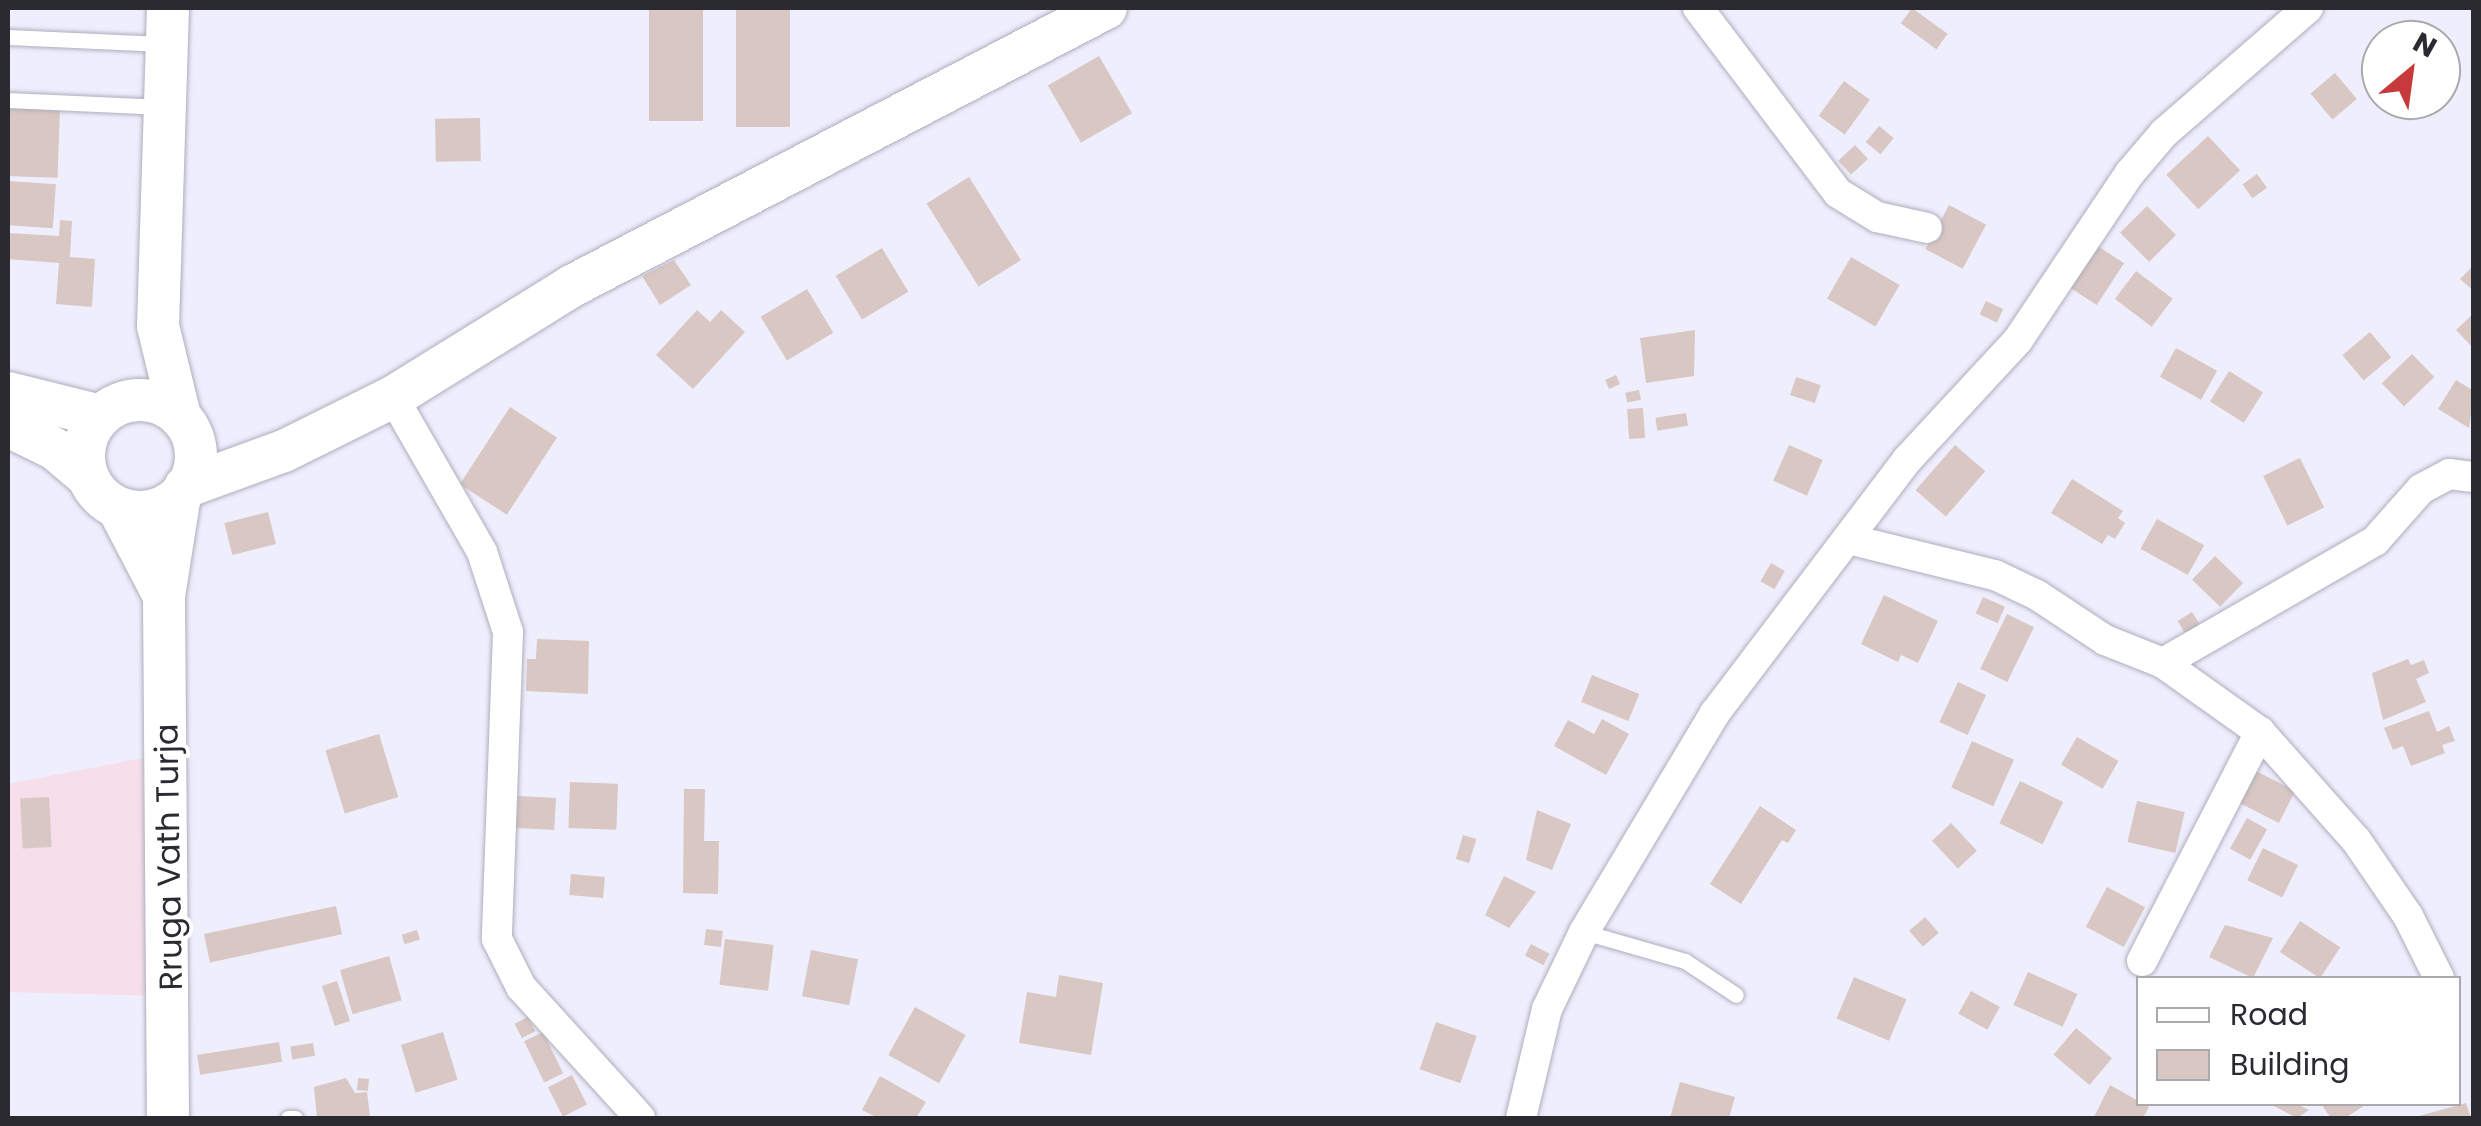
<!DOCTYPE html>
<style>
body{margin:0}
#map{position:relative;width:2481px;height:1126px;overflow:hidden;background:#efeefd;font-family:Poppins,sans-serif}
div>[style]{position:absolute}
.commercial>*{inset:0;background:#f6deea}
.building>*{inset:0;background:#d9c7c3;transform-origin:0 0}
.roads{filter:drop-shadow(0 0 2px #afadbc) drop-shadow(0 0 2px #afadbc)}
.lane>*{height:15px;margin:-7.5px;padding:0 7.5px;transform-origin:7.5px;border-radius:7.5px;background:#fff}
.street>*{height:30px;margin:-15px;padding:0 15px;transform-origin:15px;border-radius:15px;background:#fff}
.secondary>*{height:42px;margin:-21px;padding:0 21px;transform-origin:21px;border-radius:21px;background:#fff}
.secondary>.ring{margin:-21px;padding:0;box-sizing:content-box;background:none;border:42px solid #fff;border-radius:50%}
span{translate:-50% -50%;white-space:nowrap;text-align:center;line-height:1.15;-webkit-text-stroke:8px #fff;paint-order:stroke}
.street-label{font-size:32px;color:#2a2a30}
.frame{position:absolute;inset:0;border:10px solid #2a2a30;pointer-events:none}
.legend{position:absolute;left:2136px;top:976px;width:325px;height:130px;box-sizing:border-box;background:#fff;border:2px solid #aaaaac;margin:0;padding:12px 18px;list-style:none;font-size:30px;color:#2a2a30}
.legend li{display:flex;align-items:center;gap:20px;height:50px}
.legend b{width:50px;border:2px solid #aaaaac}
.north{position:absolute;left:2361px;top:20px;width:100px;height:100px;box-sizing:border-box;background:#fff;border:2px solid #aaaaac;border-radius:50%;rotate:29deg;font-size:28px;font-weight:700;line-height:40px;text-align:center;color:#2a2a30}
.north::after{content:'';display:block;margin:auto;width:35px;height:45px;background:#c8393b;clip-path:polygon(50% 0,100% 100%,50% 72%,0 100%)}
</style>
<div id="map">
<div class="commercial">
<i style="clip-path:polygon(154px 756px,164px 996px,8px 992px,8px 784px)"></i>
</div>
<div class="building">
<i style="left:649px;top:8px;width:54px;height:113px"></i>
<i style="left:736px;top:8px;width:54px;height:119px"></i>
<i style="left:1912px;top:8px;width:44px;height:19px;rotate:36deg"></i>
<i style="left:1099px;top:56px;width:66px;height:59px;rotate:60deg"></i>
<i style="left:2335px;top:73px;width:34px;height:32px;rotate:50deg"></i>
<i style="left:1844px;top:81px;width:32px;height:43px;rotate:36deg"></i>
<i style="left:8px;top:106px;width:52px;height:70px;rotate:2deg"></i>
<i style="left:480px;top:118px;width:43px;height:45px;rotate:89deg"></i>
<i style="left:1879px;top:126px;width:19px;height:21px;rotate:39deg"></i>
<i style="left:2208px;top:136px;width:47px;height:57px;rotate:47deg"></i>
<i style="left:1855px;top:145px;width:19px;height:23px;rotate:47deg"></i>
<i style="left:2257px;top:174px;width:17px;height:18px;rotate:54deg"></i>
<i style="left:969px;top:177px;width:98px;height:50px;rotate:58deg"></i>
<i style="left:8px;top:181px;width:48px;height:44px;rotate:4deg"></i>
<i style="left:1949px;top:205px;width:42px;height:50px;rotate:28deg"></i>
<i style="left:2147px;top:206px;width:41px;height:38px;rotate:45deg"></i>
<i style="clip-path:polygon(60px 220px,72px 221px,70px 257px,95px 259px,92px 307px,56px 304px,59px 263px,8px 259px,8px 233px,59px 236px)"></i>
<i style="left:2093px;top:243px;width:37px;height:50px;rotate:33deg"></i>
<i style="left:882px;top:248px;width:51px;height:54px;rotate:59deg"></i>
<i style="left:1851px;top:257px;width:56px;height:48px;rotate:30deg"></i>
<i style="clip-path:polygon(674px 260px,691px 285px,660px 305px,642px 276px)"></i>
<i style="clip-path:polygon(2474px 265px,2474px 291px,2460px 279px)"></i>
<i style="left:2136px;top:271px;width:46px;height:35px;rotate:37deg"></i>
<i style="left:807px;top:289px;width:51px;height:54px;rotate:59deg"></i>
<i style="left:1986px;top:301px;width:19px;height:15px;rotate:25deg"></i>
<i style="clip-path:polygon(697px 310px,710px 322px,721px 310px,745px 332px,693px 389px,656px 355px)"></i>
<i style="clip-path:polygon(2474px 313px,2474px 349px,2456px 330px)"></i>
<i style="clip-path:polygon(1695px 330px,1694px 376px,1646px 383px,1640px 338px)"></i>
<i style="left:2370px;top:332px;width:33px;height:36px;rotate:50deg"></i>
<i style="left:2176px;top:348px;width:47px;height:33px;rotate:29deg"></i>
<i style="left:2412px;top:354px;width:32px;height:42px;rotate:46deg"></i>
<i style="left:2229px;top:371px;width:40px;height:36px;rotate:32deg"></i>
<i style="left:1616px;top:375px;width:10px;height:12px;rotate:66deg"></i>
<i style="left:1796px;top:377px;width:26px;height:19px;rotate:18deg"></i>
<i style="clip-path:polygon(2456px 380px,2474px 391px,2469px 428px,2438px 409px)"></i>
<i style="left:1639px;top:390px;width:10px;height:14px;rotate:79deg"></i>
<i style="left:510px;top:407px;width:56px;height:92px;rotate:33deg"></i>
<i style="left:1643px;top:408px;width:30px;height:16px;rotate:86deg"></i>
<i style="left:1686px;top:413px;width:13px;height:31px;rotate:81deg"></i>
<i style="left:1789px;top:445px;width:37px;height:39px;rotate:24deg"></i>
<i style="left:1955px;top:445px;width:40px;height:60px;rotate:41deg"></i>
<i style="left:2300px;top:458px;width:55px;height:41px;rotate:64deg"></i>
<i style="clip-path:polygon(2072px 479px,2123px 511px,2118px 518px,2125px 523px,2115px 539px,2108px 535px,2102px 544px,2051px 513px)"></i>
<i style="left:268px;top:512px;width:33px;height:45px;rotate:76deg"></i>
<i style="left:2157px;top:519px;width:54px;height:34px;rotate:29deg"></i>
<i style="left:2215px;top:556px;width:39px;height:33px;rotate:44deg"></i>
<i style="left:1771px;top:563px;width:16px;height:21px;rotate:30deg"></i>
<i style="clip-path:polygon(1884px 595px,1938px 621px,1918px 663px,1901px 655px,1898px 662px,1861px 644px)"></i>
<i style="left:1983px;top:597px;width:24px;height:18px;rotate:24deg"></i>
<i style="left:2192px;top:612px;width:15px;height:17px;rotate:58deg"></i>
<i style="left:2007px;top:614px;width:30px;height:61px;rotate:26deg"></i>
<i style="clip-path:polygon(537px 639px,589px 641px,588px 694px,526px 691px,527px 659px,536px 659px)"></i>
<i style="clip-path:polygon(2408px 659px,2411px 665px,2424px 660px,2429px 673px,2416px 679px,2426px 702px,2383px 720px,2372px 673px)"></i>
<i style="left:1592px;top:675px;width:51px;height:29px;rotate:22deg"></i>
<i style="left:1958px;top:682px;width:31px;height:44px;rotate:25deg"></i>
<i style="clip-path:polygon(2429px 711px,2437px 732px,2449px 726px,2455px 741px,2442px 745px,2445px 753px,2411px 766px,2403px 746px,2393px 750px,2384px 728px)"></i>
<i style="clip-path:polygon(1602px 719px,1629px 734px,1606px 775px,1554px 746px,1568px 720px,1594px 734px)"></i>
<i style="left:379px;top:734px;width:66px;height:56px;rotate:73deg"></i>
<i style="left:2077px;top:737px;width:48px;height:32px;rotate:30deg"></i>
<i style="left:1972px;top:741px;width:46px;height:51px;rotate:24deg"></i>
<i style="left:2256px;top:771px;width:44px;height:36px;rotate:27deg"></i>
<i style="left:2020px;top:781px;width:48px;height:47px;rotate:26deg"></i>
<i style="left:570px;top:782px;width:48px;height:46px;rotate:2deg"></i>
<i style="clip-path:polygon(684px 789px,705px 789px,704px 841px,719px 841px,718px 894px,683px 893px)"></i>
<i style="left:518px;top:796px;width:38px;height:32px;rotate:3deg"></i>
<i style="left:49px;top:797px;width:50px;height:29px;rotate:87deg"></i>
<i style="left:2137px;top:801px;width:49px;height:42px;rotate:13deg"></i>
<i style="clip-path:polygon(1760px 806px,1796px 830px,1788px 843px,1782px 840px,1741px 904px,1710px 884px)"></i>
<i style="clip-path:polygon(1537px 810px,1571px 824px,1552px 870px,1526px 860px)"></i>
<i style="left:2247px;top:818px;width:23px;height:35px;rotate:29deg"></i>
<i style="left:1951px;top:823px;width:38px;height:26px;rotate:47deg"></i>
<i style="left:1463px;top:835px;width:14px;height:25px;rotate:17deg"></i>
<i style="left:2263px;top:848px;width:39px;height:36px;rotate:26deg"></i>
<i style="left:571px;top:874px;width:34px;height:21px;rotate:5deg"></i>
<i style="clip-path:polygon(1504px 876px,1536px 892px,1509px 928px,1485px 915px)"></i>
<i style="left:2107px;top:887px;width:43px;height:45px;rotate:28deg"></i>
<i style="left:336px;top:906px;width:29px;height:135px;rotate:78deg"></i>
<i style="left:1925px;top:917px;width:21px;height:21px;rotate:49deg"></i>
<i style="left:2300px;top:921px;width:48px;height:37px;rotate:33deg"></i>
<i style="clip-path:polygon(2225px 925px,2273px 938px,2253px 978px,2209px 957px)"></i>
<i style="left:706px;top:929px;width:17px;height:16px;rotate:7deg"></i>
<i style="left:417px;top:930px;width:10px;height:16px;rotate:73deg"></i>
<i style="left:725px;top:939px;width:49px;height:46px;rotate:7deg"></i>
<i style="left:1531px;top:944px;width:21px;height:13px;rotate:28deg"></i>
<i style="left:811px;top:950px;width:48px;height:47px;rotate:11deg"></i>
<i style="left:389px;top:956px;width:46px;height:51px;rotate:74deg"></i>
<i style="left:2028px;top:972px;width:54px;height:36px;rotate:24deg"></i>
<i style="clip-path:polygon(1059px 975px,1103px 983px,1091px 1055px,1019px 1043px,1027px 992px,1056px 997px)"></i>
<i style="left:1854px;top:977px;width:57px;height:45px;rotate:23deg"></i>
<i style="left:337px;top:981px;width:42px;height:16px;rotate:72deg"></i>
<i style="left:1971px;top:991px;width:33px;height:26px;rotate:29deg"></i>
<i style="left:915px;top:1007px;width:58px;height:55px;rotate:29deg"></i>
<i style="left:528px;top:1017px;width:16px;height:15px;rotate:63deg"></i>
<i style="left:1436px;top:1022px;width:43px;height:50px;rotate:19deg"></i>
<i style="left:2076px;top:1028px;width:47px;height:35px;rotate:40deg"></i>
<i style="left:443px;top:1032px;width:50px;height:44px;rotate:73deg"></i>
<i style="left:543px;top:1032px;width:46px;height:21px;rotate:64deg"></i>
<i style="left:279px;top:1042px;width:20px;height:83px;rotate:81deg"></i>
<i style="left:313px;top:1043px;width:13px;height:23px;rotate:81deg"></i>
<i style="left:572px;top:1075px;width:33px;height:27px;rotate:63deg"></i>
<i style="clip-path:polygon(880px 1076px,926px 1102px,916px 1118px,878px 1118px,862px 1110px)"></i>
<i style="clip-path:polygon(346px 1078px,355px 1093px,367px 1092px,370px 1116px,317px 1118px,314px 1087px)"></i>
<i style="left:358px;top:1078px;width:11px;height:12px;rotate:5deg"></i>
<i style="clip-path:polygon(1680px 1082px,1735px 1097px,1729px 1118px,1670px 1118px)"></i>
<i style="clip-path:polygon(2110px 1085px,2149px 1107px,2143px 1118px,2094px 1117px)"></i>
<i style="clip-path:polygon(2466px 1103px,2471px 1118px,2415px 1118px,2415px 1117px)"></i>
<i style="clip-path:polygon(2270px 1104px,2297px 1104px,2309px 1110px,2297px 1118px)"></i>
<i style="clip-path:polygon(2321px 1104px,2367px 1104px,2345px 1118px,2331px 1118px)"></i>
</div>
<div class="roads">
<div class="lane">
<i style="left:8px;top:37px;width:155px;rotate:2.6deg"></i>
<i style="left:8px;top:100px;width:156px;rotate:2.6deg"></i>
<i style="left:1584px;top:932px;width:105px;rotate:16deg"></i>
<i style="left:1685px;top:961px;width:61px;rotate:33.7deg"></i>
<i style="left:288px;top:1118px;width:7px"></i>
</div>
<div class="street">
<i style="left:1698px;top:8px;width:232px;rotate:52.9deg"></i>
<i style="left:1838px;top:193px;width:46px;rotate:31.6deg"></i>
<i style="left:1877px;top:217px;width:51px;rotate:12.4deg"></i>
<i style="left:393px;top:397px;width:179px;rotate:60.1deg"></i>
<i style="left:482px;top:552px;width:84px;rotate:72deg"></i>
<i style="left:508px;top:632px;width:307px;rotate:92.1deg"></i>
<i style="left:497px;top:939px;width:54px;rotate:63.4deg"></i>
<i style="left:521px;top:987px;width:177px;rotate:47.7deg"></i>
<i style="left:1852px;top:540px;width:147px;rotate:13.8deg"></i>
<i style="left:1995px;top:575px;width:47px;rotate:25.5deg"></i>
<i style="left:2037px;top:595px;width:82px;rotate:33.5deg"></i>
<i style="left:2105px;top:640px;width:62px;rotate:21.6deg"></i>
<i style="left:2163px;top:663px;width:119px;rotate:35.4deg"></i>
<i style="left:2260px;top:732px;width:144px;rotate:48.4deg"></i>
<i style="left:2356px;top:840px;width:92px;rotate:55.6deg"></i>
<i style="left:2408px;top:916px;width:69px;rotate:63.4deg"></i>
<i style="left:2163px;top:663px;width:245px;rotate:-29.9deg"></i>
<i style="left:2375px;top:541px;width:69px;rotate:-48.5deg"></i>
<i style="left:2421px;top:489px;width:32px;rotate:-28deg"></i>
<i style="left:2449px;top:474px;width:25px;rotate:7deg"></i>
<i style="left:2142px;top:961px;width:258px;rotate:-62.7deg"></i>
<i style="left:1521px;top:1118px;width:112px;rotate:-76.6deg"></i>
<i style="left:1547px;top:1009px;width:85px;rotate:-64.3deg"></i>
<i style="left:1584px;top:932px;width:255px;rotate:-59.1deg"></i>
<i style="left:1715px;top:713px;width:318px;rotate:-52.8deg"></i>
<i style="left:1907px;top:460px;width:163px;rotate:-47.2deg"></i>
<i style="left:2018px;top:340px;width:201px;rotate:-56.2deg"></i>
<i style="left:2130px;top:173px;width:52px;rotate:-49.6deg"></i>
<i style="left:2164px;top:133px;width:191px;rotate:-41deg"></i>
</div>
<div class="secondary">
<i style="left:168px;top:8px;width:318px;rotate:91.8deg"></i>
<i style="left:158px;top:326px;width:93px;rotate:76.3deg"></i>
<i style="left:8px;top:393px;width:95px;rotate:14deg"></i>
<i class="ring" style="left:84px;top:400px;width:70px;height:70px"></i>
<i style="left:8px;top:426px;width:52px;rotate:26.1deg"></i>
<i style="left:55px;top:449px;width:43px;rotate:40.3deg"></i>
<i style="left:185px;top:487px;width:105px;rotate:-20deg"></i>
<i style="left:284px;top:451px;width:122px;rotate:-26.4deg"></i>
<i style="left:393px;top:397px;width:211px;rotate:-31.8deg"></i>
<i style="left:572px;top:286px;width:602px;rotate:-27.5deg"></i>
<i style="left:118px;top:508px;width:99px;rotate:62.4deg"></i>
<i style="left:168px;top:1118px;width:522px;rotate:-90.44deg"></i>
<i style="left:164px;top:596px;width:102px;rotate:-81deg"></i>
</div>
</div>
<div class="street-label">
<span style="left:169px;top:857px;rotate:-91deg">Rruga Vath Turja</span>
</div>
<div class="frame"></div>
<ul class="legend">
<li><b style="height:12px;background:#fff"></b>Road</li>
<li><b style="height:28px;background:#d9c7c3"></b>Building</li>
</ul>
<div class="north">N</div>
</div>
